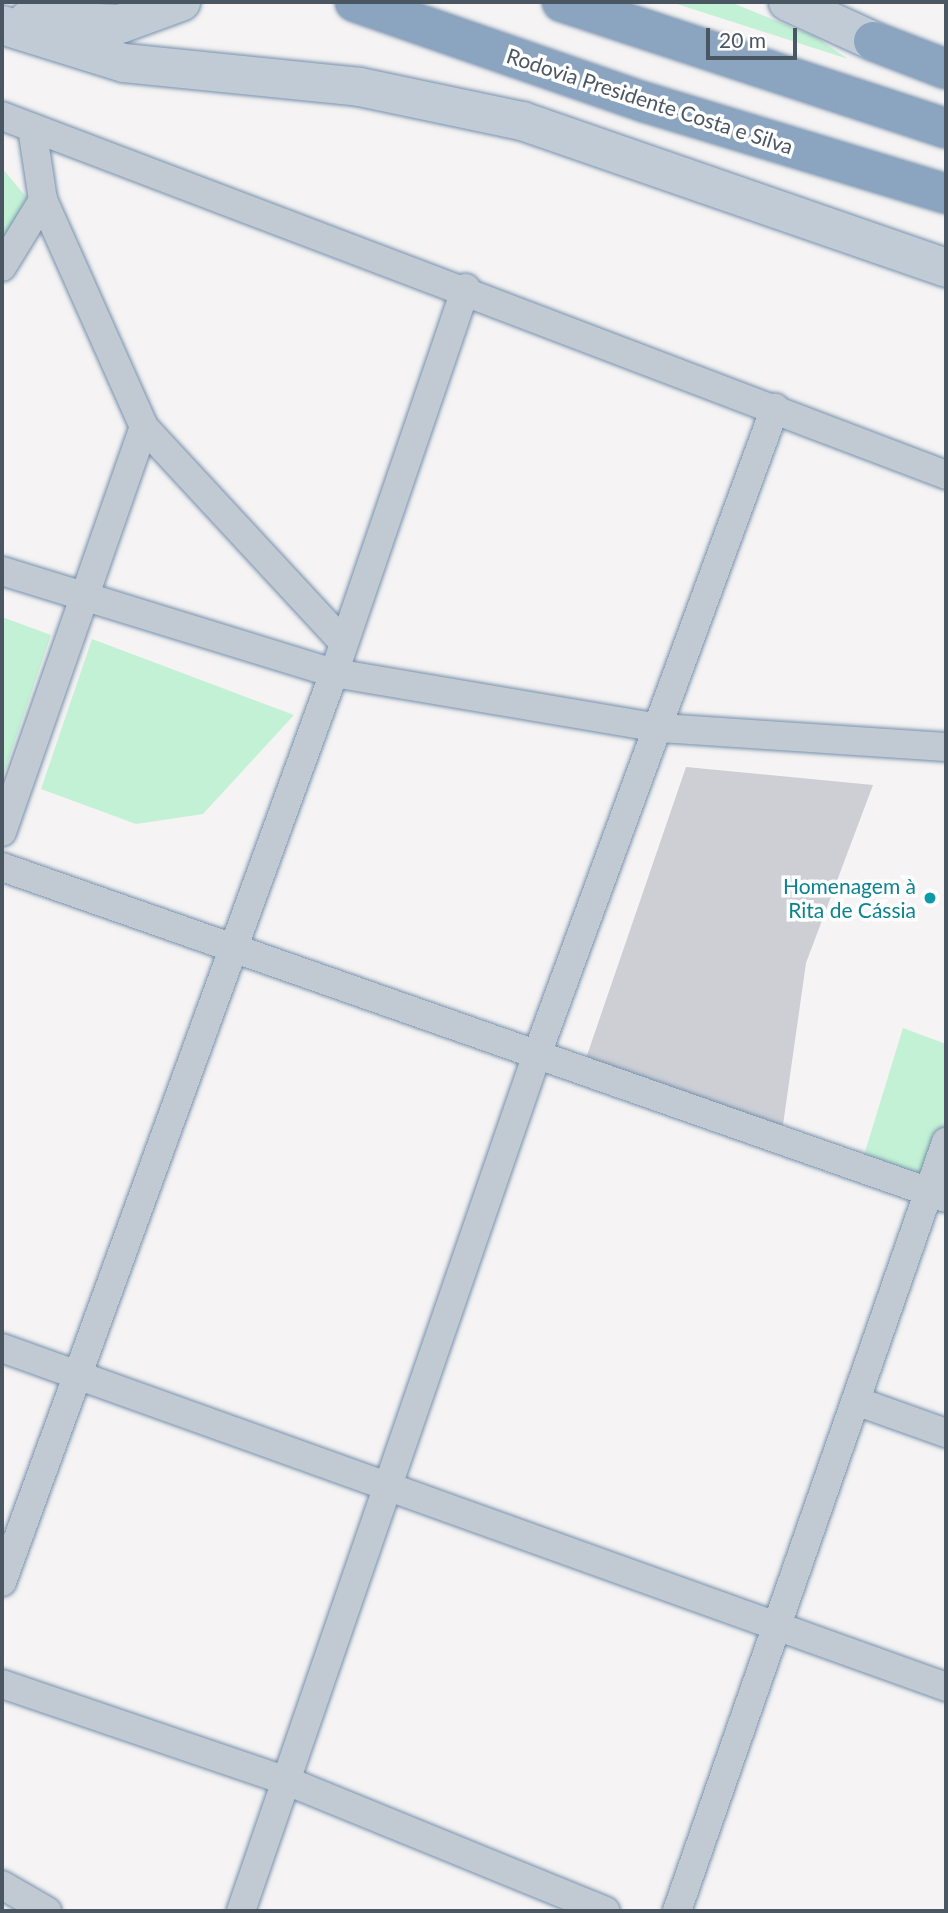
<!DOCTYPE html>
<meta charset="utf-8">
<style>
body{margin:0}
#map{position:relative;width:948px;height:1913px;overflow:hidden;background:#f5f3f3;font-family:Lato,sans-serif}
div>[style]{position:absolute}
.green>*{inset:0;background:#c3f1d5}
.building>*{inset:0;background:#cdcfd5}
.roads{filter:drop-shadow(0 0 2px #7690ad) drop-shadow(0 0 2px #7690ad)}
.minor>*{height:28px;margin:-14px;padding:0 14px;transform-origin:14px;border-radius:14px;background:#c1cad2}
.secondary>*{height:38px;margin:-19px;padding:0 19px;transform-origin:19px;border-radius:19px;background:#c1cbd6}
.motorway>*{height:38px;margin:-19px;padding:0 19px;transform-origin:19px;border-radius:19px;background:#8ba5c1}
.dots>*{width:19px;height:19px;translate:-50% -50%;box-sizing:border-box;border:4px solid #fff;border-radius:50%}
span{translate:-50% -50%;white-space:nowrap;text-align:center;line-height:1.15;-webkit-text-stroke:7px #fff;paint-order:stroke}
.street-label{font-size:21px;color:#4a5661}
.culture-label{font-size:21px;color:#0d838f}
.right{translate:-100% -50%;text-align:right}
.frame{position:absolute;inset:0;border:4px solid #4a5661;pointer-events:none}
.scale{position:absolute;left:706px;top:28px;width:91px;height:32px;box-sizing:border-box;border:4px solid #4a5661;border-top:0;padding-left:9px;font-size:21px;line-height:24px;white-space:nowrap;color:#4a5661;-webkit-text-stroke:5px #fff;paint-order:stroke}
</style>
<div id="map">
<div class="green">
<i style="clip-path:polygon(671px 2px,730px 2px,816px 37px,848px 59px)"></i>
<i style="clip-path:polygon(2px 168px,28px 199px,2px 241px)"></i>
<i style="clip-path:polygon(2px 617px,51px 635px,2px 779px)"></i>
<i style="clip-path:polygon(92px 639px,294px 715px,203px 814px,136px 824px,41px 789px)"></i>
<i style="clip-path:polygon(903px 1028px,946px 1044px,946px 1123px,922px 1192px,861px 1165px)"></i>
</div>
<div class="building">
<i style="clip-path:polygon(686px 767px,873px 785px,806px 963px,781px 1139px,583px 1067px)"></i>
</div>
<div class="roads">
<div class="minor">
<i style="left:2px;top:116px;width:1010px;rotate:20.82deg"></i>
<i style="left:32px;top:128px;width:73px;rotate:81.3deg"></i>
<i style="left:43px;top:200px;width:248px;rotate:66deg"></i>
<i style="left:144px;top:427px;width:294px;rotate:47.2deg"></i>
<i style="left:2px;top:267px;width:79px;rotate:-58.5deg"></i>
<i style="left:2px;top:571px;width:347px;rotate:17.1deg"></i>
<i style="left:334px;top:673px;width:331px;rotate:9.6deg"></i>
<i style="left:660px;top:728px;width:287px;rotate:3.8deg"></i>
<i style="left:2px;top:832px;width:429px;rotate:-70.7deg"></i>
<i style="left:2px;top:867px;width:1000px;rotate:19.32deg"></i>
<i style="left:2px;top:1348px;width:1003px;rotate:19.75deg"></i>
<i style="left:856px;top:1401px;width:96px;rotate:19.6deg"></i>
<i style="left:2px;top:1582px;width:968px;rotate:-69.94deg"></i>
<i style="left:334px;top:673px;width:407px;rotate:-71.1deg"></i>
<i style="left:2px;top:1684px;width:301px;rotate:18.8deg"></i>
<i style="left:287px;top:1781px;width:344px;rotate:22.2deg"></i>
<i style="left:2px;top:1885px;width:52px;rotate:30deg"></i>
<i style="left:241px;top:1911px;width:904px;rotate:-70.94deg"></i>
<i style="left:536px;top:1057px;width:692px;rotate:-69.78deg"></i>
<i style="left:677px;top:1911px;width:815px;rotate:-70.72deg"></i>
</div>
<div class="secondary">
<i style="left:788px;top:2px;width:94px;rotate:24.6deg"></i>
<i style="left:28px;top:20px;width:92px;rotate:2.5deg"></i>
<i style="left:120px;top:24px;width:65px;rotate:-19.8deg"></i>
<i style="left:2px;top:25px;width:128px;rotate:17.3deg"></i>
<i style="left:124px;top:63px;width:237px;rotate:5.8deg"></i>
<i style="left:360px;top:87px;width:166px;rotate:11.9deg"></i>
<i style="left:522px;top:121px;width:449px;rotate:19.1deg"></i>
</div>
<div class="motorway">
<i style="left:355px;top:2px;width:306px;rotate:19.1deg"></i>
<i style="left:644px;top:102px;width:316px;rotate:16.9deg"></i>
<i style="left:562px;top:2px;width:404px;rotate:18.2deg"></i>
<i style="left:873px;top:41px;width:78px;rotate:21deg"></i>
</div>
</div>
<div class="dots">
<i style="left:930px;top:898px;background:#0f9aa8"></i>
</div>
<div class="street-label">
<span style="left:650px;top:101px;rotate:18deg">Rodovia Presidente Costa e Silva</span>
</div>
<div class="culture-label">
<span class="right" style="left:916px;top:898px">Homenagem à<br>Rita de Cássia</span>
</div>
<div class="frame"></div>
<div class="scale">20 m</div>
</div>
